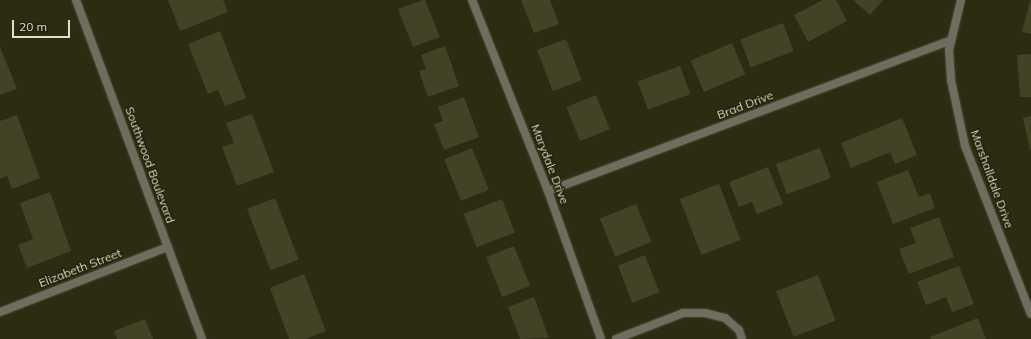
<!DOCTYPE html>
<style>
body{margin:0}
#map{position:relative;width:1031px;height:339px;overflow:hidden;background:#2d2c12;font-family:Mulish,sans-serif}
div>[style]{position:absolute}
.building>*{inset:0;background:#434227;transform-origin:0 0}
.roads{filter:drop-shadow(0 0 1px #494830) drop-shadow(0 0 1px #494830)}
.minor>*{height:8px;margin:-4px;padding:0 4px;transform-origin:4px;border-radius:4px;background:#6d6d60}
span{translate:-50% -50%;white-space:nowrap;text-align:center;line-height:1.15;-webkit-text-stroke:3px #232208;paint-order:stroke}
.street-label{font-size:12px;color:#dfdecf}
.scale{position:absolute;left:12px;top:20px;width:58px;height:18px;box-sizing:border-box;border:2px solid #dfdecf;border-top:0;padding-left:5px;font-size:12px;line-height:14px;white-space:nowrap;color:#dfdecf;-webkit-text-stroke:3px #232208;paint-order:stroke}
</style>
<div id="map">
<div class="building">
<i style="clip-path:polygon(168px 0,223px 0,228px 12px,180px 31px)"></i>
<i style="clip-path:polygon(423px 0,425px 0,440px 37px,413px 47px,398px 9px)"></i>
<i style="clip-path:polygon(521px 0,550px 0,559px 24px,534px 33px)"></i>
<i style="clip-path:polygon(823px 0,836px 0,847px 21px,808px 42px,794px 15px)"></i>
<i style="clip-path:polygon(853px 0,883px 0,870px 15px)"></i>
<i style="clip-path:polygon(1030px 0,1031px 0,1031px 34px,1022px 32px)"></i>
<i style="left:783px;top:23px;width:30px;height:46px;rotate:69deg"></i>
<i style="clip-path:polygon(220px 31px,246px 98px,225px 106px,218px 90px,208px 94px,188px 44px)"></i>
<i style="left:566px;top:39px;width:44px;height:31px;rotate:69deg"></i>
<i style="left:732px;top:43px;width:34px;height:45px;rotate:67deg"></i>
<i style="clip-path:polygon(445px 46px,459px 86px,428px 97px,419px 71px,426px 69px,421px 55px)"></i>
<i style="clip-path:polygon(0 47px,17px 89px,0 95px)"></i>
<i style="clip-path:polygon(1031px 54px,1031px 97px,1020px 97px,1017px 55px)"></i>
<i style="left:680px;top:66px;width:30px;height:45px;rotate:70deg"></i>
<i style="left:596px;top:95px;width:37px;height:32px;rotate:68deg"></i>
<i style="clip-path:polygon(464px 97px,479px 137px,444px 150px,434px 124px,443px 121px,438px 107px)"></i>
<i style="clip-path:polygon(252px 114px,274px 172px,237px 186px,222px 147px,234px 143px,226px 123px)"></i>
<i style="clip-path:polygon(17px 115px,40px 178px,12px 189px,7px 176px,0 179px,0 121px)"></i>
<i style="clip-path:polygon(1031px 116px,1031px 149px,1030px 149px,1023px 118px)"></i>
<i style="clip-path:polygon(902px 118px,917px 155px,895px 164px,890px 152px,851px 168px,841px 143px)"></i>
<i style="left:472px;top:148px;width:45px;height:30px;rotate:68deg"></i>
<i style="left:820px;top:148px;width:32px;height:47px;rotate:70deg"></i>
<i style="clip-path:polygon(768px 167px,783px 204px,757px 214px,752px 202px,739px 207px,729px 182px)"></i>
<i style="clip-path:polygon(908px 170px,919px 197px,930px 193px,935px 208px,893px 224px,877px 182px)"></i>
<i style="left:719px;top:184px;width:60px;height:42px;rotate:69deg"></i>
<i style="clip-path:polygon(50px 192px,71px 251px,27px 268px,18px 245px,33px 239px,20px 203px)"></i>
<i style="left:275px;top:198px;width:66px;height:30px;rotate:69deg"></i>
<i style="left:502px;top:199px;width:36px;height:41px;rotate:69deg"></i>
<i style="left:636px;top:204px;width:41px;height:39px;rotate:68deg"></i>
<i style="clip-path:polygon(939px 217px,954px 257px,909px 274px,899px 249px,916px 243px,910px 228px)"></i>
<i style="left:514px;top:246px;width:43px;height:30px;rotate:68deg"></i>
<i style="left:645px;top:255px;width:40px;height:29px;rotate:69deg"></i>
<i style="clip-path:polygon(959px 266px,974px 304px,952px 312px,946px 297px,926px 305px,917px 282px)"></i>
<i style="clip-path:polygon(304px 274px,326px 331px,306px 339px,289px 339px,270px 288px)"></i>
<i style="left:818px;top:275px;width:49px;height:45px;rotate:69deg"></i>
<i style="clip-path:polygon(534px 297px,549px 338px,520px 339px,508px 307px)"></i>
<i style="clip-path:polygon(978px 318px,986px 339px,931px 339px,930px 337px)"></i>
<i style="clip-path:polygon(145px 319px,153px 339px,117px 339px,114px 331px)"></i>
</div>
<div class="roads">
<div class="minor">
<i style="left:76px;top:0;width:362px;rotate:69.6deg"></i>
<i style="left:472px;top:0;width:206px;rotate:68.3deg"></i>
<i style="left:548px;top:191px;width:157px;rotate:70.3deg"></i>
<i style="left:961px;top:0;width:51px;rotate:103.5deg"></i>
<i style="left:949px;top:50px;width:30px;rotate:86deg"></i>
<i style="left:951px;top:80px;width:67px;rotate:78deg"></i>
<i style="left:965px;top:146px;width:180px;rotate:68.6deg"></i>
<i style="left:548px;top:191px;width:429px;rotate:-20.5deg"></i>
<i style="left:0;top:312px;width:180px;rotate:-21.2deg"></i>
<i style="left:616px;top:339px;width:72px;rotate:-21.2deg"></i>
<i style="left:683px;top:313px;width:22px"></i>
<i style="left:705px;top:313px;width:21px;rotate:14deg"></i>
<i style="left:725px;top:318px;width:18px;rotate:41deg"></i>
<i style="left:739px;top:330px;width:9px;rotate:72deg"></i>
</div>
</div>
<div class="street-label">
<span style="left:745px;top:105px;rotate:-21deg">Brad Drive</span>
<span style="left:550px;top:164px;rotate:69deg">Marydale Drive</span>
<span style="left:150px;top:165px;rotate:70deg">Southwood Boulevard</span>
<span style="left:992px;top:179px;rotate:70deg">Marshalldale Drive</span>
<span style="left:80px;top:268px;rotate:-21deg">Elizabeth Street</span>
</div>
<div class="scale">20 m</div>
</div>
